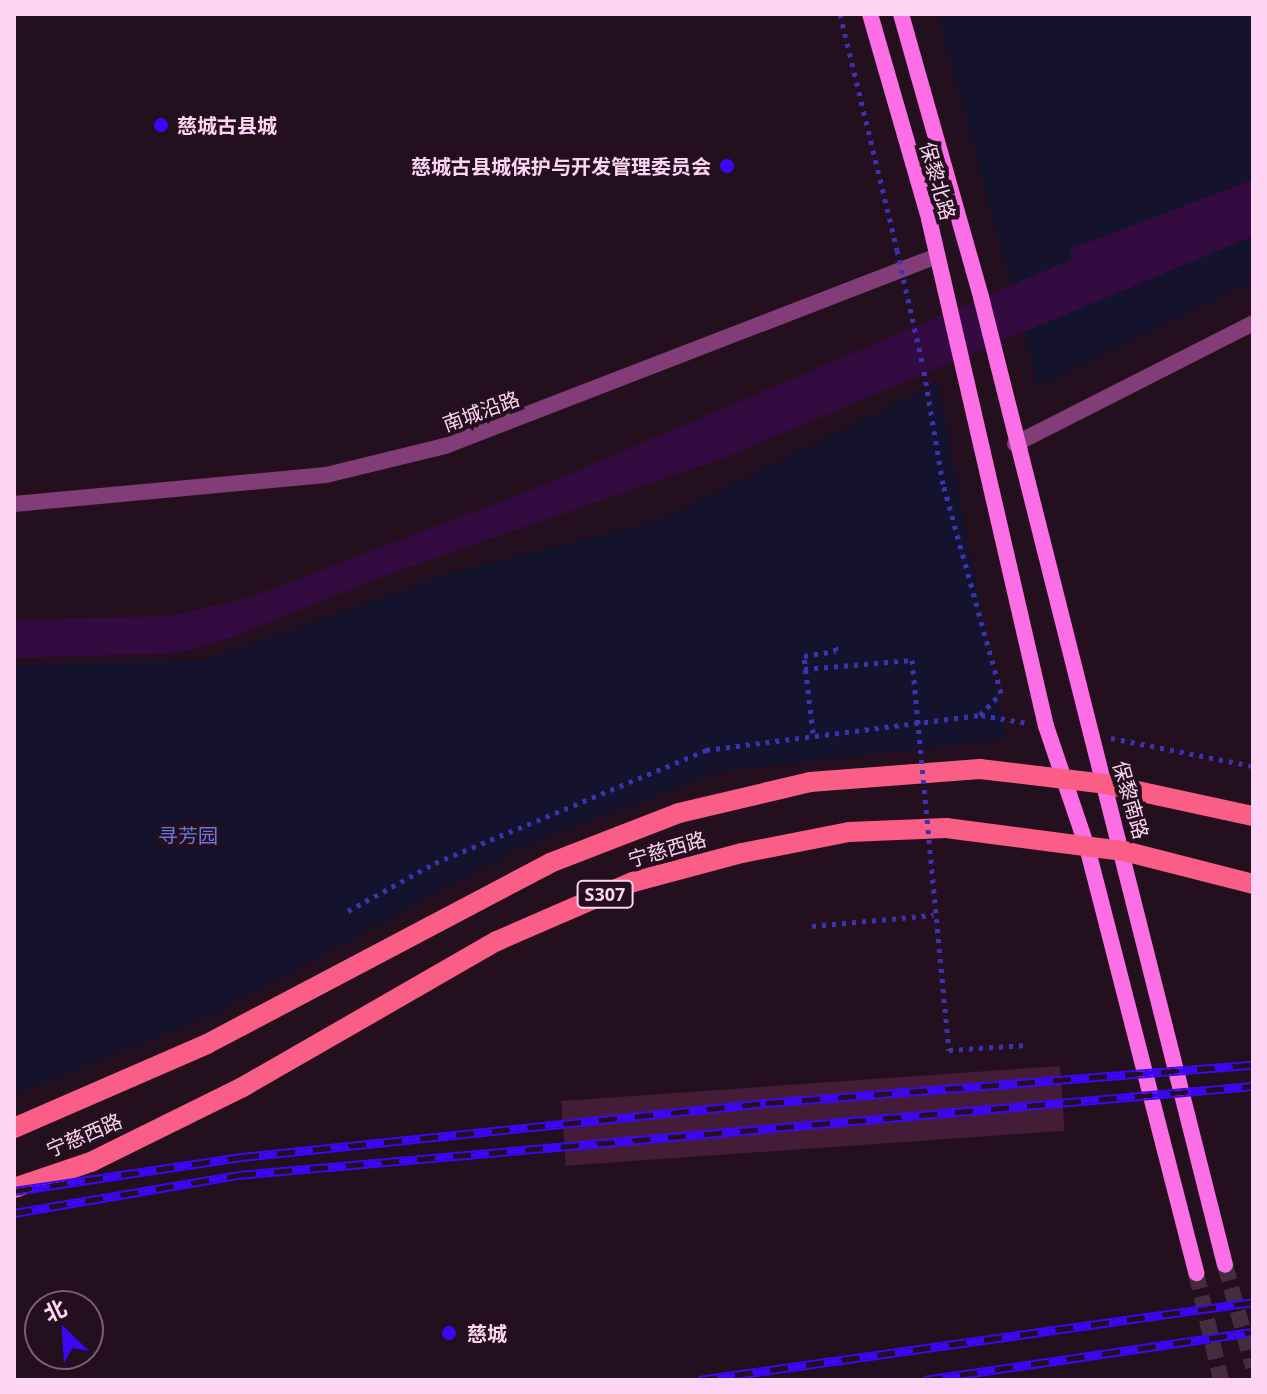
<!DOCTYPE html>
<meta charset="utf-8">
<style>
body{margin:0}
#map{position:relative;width:1267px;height:1394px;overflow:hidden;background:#240f1e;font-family:"Noto Sans","Noto Sans SC",sans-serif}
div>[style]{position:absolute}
.green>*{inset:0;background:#15122e}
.water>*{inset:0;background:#340b41}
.building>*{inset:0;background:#451c38;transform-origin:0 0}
.secondary-tunnel>*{height:16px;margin-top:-8px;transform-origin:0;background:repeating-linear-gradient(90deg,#452d3e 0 16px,transparent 0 24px)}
.path>*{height:5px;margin-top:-2.5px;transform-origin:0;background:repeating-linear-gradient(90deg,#3a33b3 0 4px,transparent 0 10px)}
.minor>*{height:16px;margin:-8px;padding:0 8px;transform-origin:8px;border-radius:8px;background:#823c77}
.tertiary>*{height:16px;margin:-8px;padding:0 8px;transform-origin:8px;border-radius:8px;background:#823c77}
.secondary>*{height:16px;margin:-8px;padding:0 8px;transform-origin:8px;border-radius:8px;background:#fb6ee6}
.primary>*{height:20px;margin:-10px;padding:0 10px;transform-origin:10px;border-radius:10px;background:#fa5e86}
.rail>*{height:9px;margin-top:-4.5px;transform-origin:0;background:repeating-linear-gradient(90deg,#240f1e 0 18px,#3c07f6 0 36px);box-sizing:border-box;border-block:2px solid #3c07f6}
.path-bridge>*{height:5px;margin-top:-2.5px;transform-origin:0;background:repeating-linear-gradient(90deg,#3a33b3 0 4px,transparent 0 10px)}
.dots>*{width:22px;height:22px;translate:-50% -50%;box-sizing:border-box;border:4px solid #240f1e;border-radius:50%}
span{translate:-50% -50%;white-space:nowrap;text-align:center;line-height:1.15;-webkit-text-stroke:8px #240f1e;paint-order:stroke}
.shield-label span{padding:2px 6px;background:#240f1e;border:2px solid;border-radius:6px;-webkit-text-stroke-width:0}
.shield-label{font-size:18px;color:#fed4f4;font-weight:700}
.poi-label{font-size:20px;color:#fed4f4;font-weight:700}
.left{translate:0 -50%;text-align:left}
.right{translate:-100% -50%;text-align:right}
.street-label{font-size:20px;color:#fed4f4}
.park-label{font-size:20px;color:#6978de}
.frame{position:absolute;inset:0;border:16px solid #fed4f4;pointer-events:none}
.north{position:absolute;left:24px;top:1290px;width:80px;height:80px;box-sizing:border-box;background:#240f1e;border:2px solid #7b5e74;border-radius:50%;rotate:335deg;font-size:22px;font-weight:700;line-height:32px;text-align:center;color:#fed4f4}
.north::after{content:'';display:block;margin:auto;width:28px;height:36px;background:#3c07f6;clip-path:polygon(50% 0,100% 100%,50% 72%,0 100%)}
</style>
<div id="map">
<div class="green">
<i style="clip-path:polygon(938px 14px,1253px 14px,1253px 281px,1038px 386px)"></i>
<i style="clip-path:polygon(938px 382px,1006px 739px,718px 772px,518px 849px,216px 1013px,14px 1095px,14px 665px,206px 660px,454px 572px,663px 519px)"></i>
</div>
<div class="water">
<i style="clip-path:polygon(1253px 180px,1253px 236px,723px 458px,378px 578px,230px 638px,178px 653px,14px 658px,14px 620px,173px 616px,251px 597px,539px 487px,1073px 259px,1070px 249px)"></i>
</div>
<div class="building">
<i style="left:1060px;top:1066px;width:65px;height:500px;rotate:86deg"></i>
</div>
<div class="secondary-tunnel">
<i style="left:1225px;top:1265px;width:106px;rotate:74.6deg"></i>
<i style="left:1196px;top:1273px;width:110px;rotate:76.8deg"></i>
</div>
<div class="path">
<i style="left:840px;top:14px;width:243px;rotate:76.4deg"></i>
<i style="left:804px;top:669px;width:108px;rotate:-4.8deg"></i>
<i style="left:981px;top:715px;width:47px;rotate:9.9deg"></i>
<i style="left:813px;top:733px;width:78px;rotate:-96.7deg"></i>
<i style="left:804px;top:656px;width:32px;rotate:-9deg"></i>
<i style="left:836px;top:651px;width:9px;rotate:-96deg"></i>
<i style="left:1111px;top:738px;width:145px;rotate:11.2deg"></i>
<i style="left:348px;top:911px;width:99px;rotate:-28.9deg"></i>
<i style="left:435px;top:863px;width:294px;rotate:-22.6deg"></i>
<i style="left:706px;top:750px;width:276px;rotate:-7.3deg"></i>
<i style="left:980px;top:715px;width:30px;rotate:-46deg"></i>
<i style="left:1001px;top:693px;width:217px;rotate:-105.5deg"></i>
<i style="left:943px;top:484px;width:120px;rotate:-99.6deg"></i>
<i style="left:812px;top:926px;width:122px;rotate:-5.2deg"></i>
<i style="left:949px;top:1050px;width:78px;rotate:-3.7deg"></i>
</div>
<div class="minor">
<i style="left:14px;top:504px;width:313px;rotate:-5.3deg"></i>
<i style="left:326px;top:475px;width:122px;rotate:-13.7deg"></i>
<i style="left:445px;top:446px;width:527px;rotate:-21.12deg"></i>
</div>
<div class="tertiary">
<i style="left:1015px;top:444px;width:267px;rotate:-26.9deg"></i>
</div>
<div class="secondary">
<i style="left:870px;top:14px;width:213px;rotate:73.9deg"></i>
<i style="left:929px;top:219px;width:520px;rotate:77.01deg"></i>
<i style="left:1046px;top:726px;width:128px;rotate:71.3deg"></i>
<i style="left:1087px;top:847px;width:440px;rotate:75.6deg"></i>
<i style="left:901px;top:14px;width:294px;rotate:74.2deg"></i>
<i style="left:981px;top:297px;width:998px;rotate:75.85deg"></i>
</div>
<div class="primary">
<i style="left:14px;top:1128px;width:210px;rotate:-23.5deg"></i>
<i style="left:207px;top:1044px;width:388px;rotate:-27.8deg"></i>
<i style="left:550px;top:863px;width:138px;rotate:-21.2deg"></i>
<i style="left:679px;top:813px;width:135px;rotate:-13.3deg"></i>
<i style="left:810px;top:782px;width:170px;rotate:-4.4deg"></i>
<i style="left:980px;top:769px;width:126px;rotate:6.8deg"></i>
<i style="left:1105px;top:784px;width:151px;rotate:12.2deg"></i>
<i style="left:14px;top:1188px;width:81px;rotate:-18.7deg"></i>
<i style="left:91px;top:1162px;width:167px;rotate:-26.3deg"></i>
<i style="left:241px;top:1088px;width:295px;rotate:-29.9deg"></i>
<i style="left:497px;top:941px;width:148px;rotate:-23.5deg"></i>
<i style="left:633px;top:882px;width:113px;rotate:-14.9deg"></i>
<i style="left:742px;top:853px;width:109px;rotate:-11.1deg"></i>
<i style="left:849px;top:832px;width:97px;rotate:-2.4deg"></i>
<i style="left:946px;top:828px;width:179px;rotate:7.4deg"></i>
<i style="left:1124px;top:851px;width:133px;rotate:14.3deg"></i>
</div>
<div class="rail">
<i style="left:14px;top:1191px;width:230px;rotate:-8.5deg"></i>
<i style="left:241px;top:1157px;width:528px;rotate:-5.87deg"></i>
<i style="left:766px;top:1103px;width:488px;rotate:-4.5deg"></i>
<i style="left:14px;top:1213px;width:227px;rotate:-9.6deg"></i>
<i style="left:238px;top:1175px;width:1019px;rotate:-5.01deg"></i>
<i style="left:699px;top:1380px;width:559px;rotate:-8.01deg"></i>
<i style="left:924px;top:1380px;width:332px;rotate:-8.3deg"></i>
</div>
<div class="path-bridge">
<i style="left:897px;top:250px;width:119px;rotate:77.4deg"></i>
<i style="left:912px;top:660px;width:392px;rotate:84.6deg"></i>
</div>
<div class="dots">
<i style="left:161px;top:125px;background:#3c07f6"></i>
<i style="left:727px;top:166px;background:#3c07f6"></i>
<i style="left:449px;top:1333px;background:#3c07f6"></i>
</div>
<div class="shield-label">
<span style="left:605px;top:894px">S307</span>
</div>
<div class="poi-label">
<span class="left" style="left:177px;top:125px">慈城古县城</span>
<span class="right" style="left:711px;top:166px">慈城古县城保护与开发管理委员会</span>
<span class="left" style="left:467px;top:1333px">慈城</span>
</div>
<div class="street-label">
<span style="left:938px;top:181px;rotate:74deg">保黎北路</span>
<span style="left:481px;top:411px;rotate:-20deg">南城沿路</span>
<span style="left:1131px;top:800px;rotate:74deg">保黎南路</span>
<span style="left:667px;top:849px;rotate:-16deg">宁慈西路</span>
<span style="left:84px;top:1135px;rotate:-23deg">宁慈西路</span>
</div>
<div class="park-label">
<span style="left:188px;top:835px">寻芳园</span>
</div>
<div class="frame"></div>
<div class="north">北</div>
</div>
